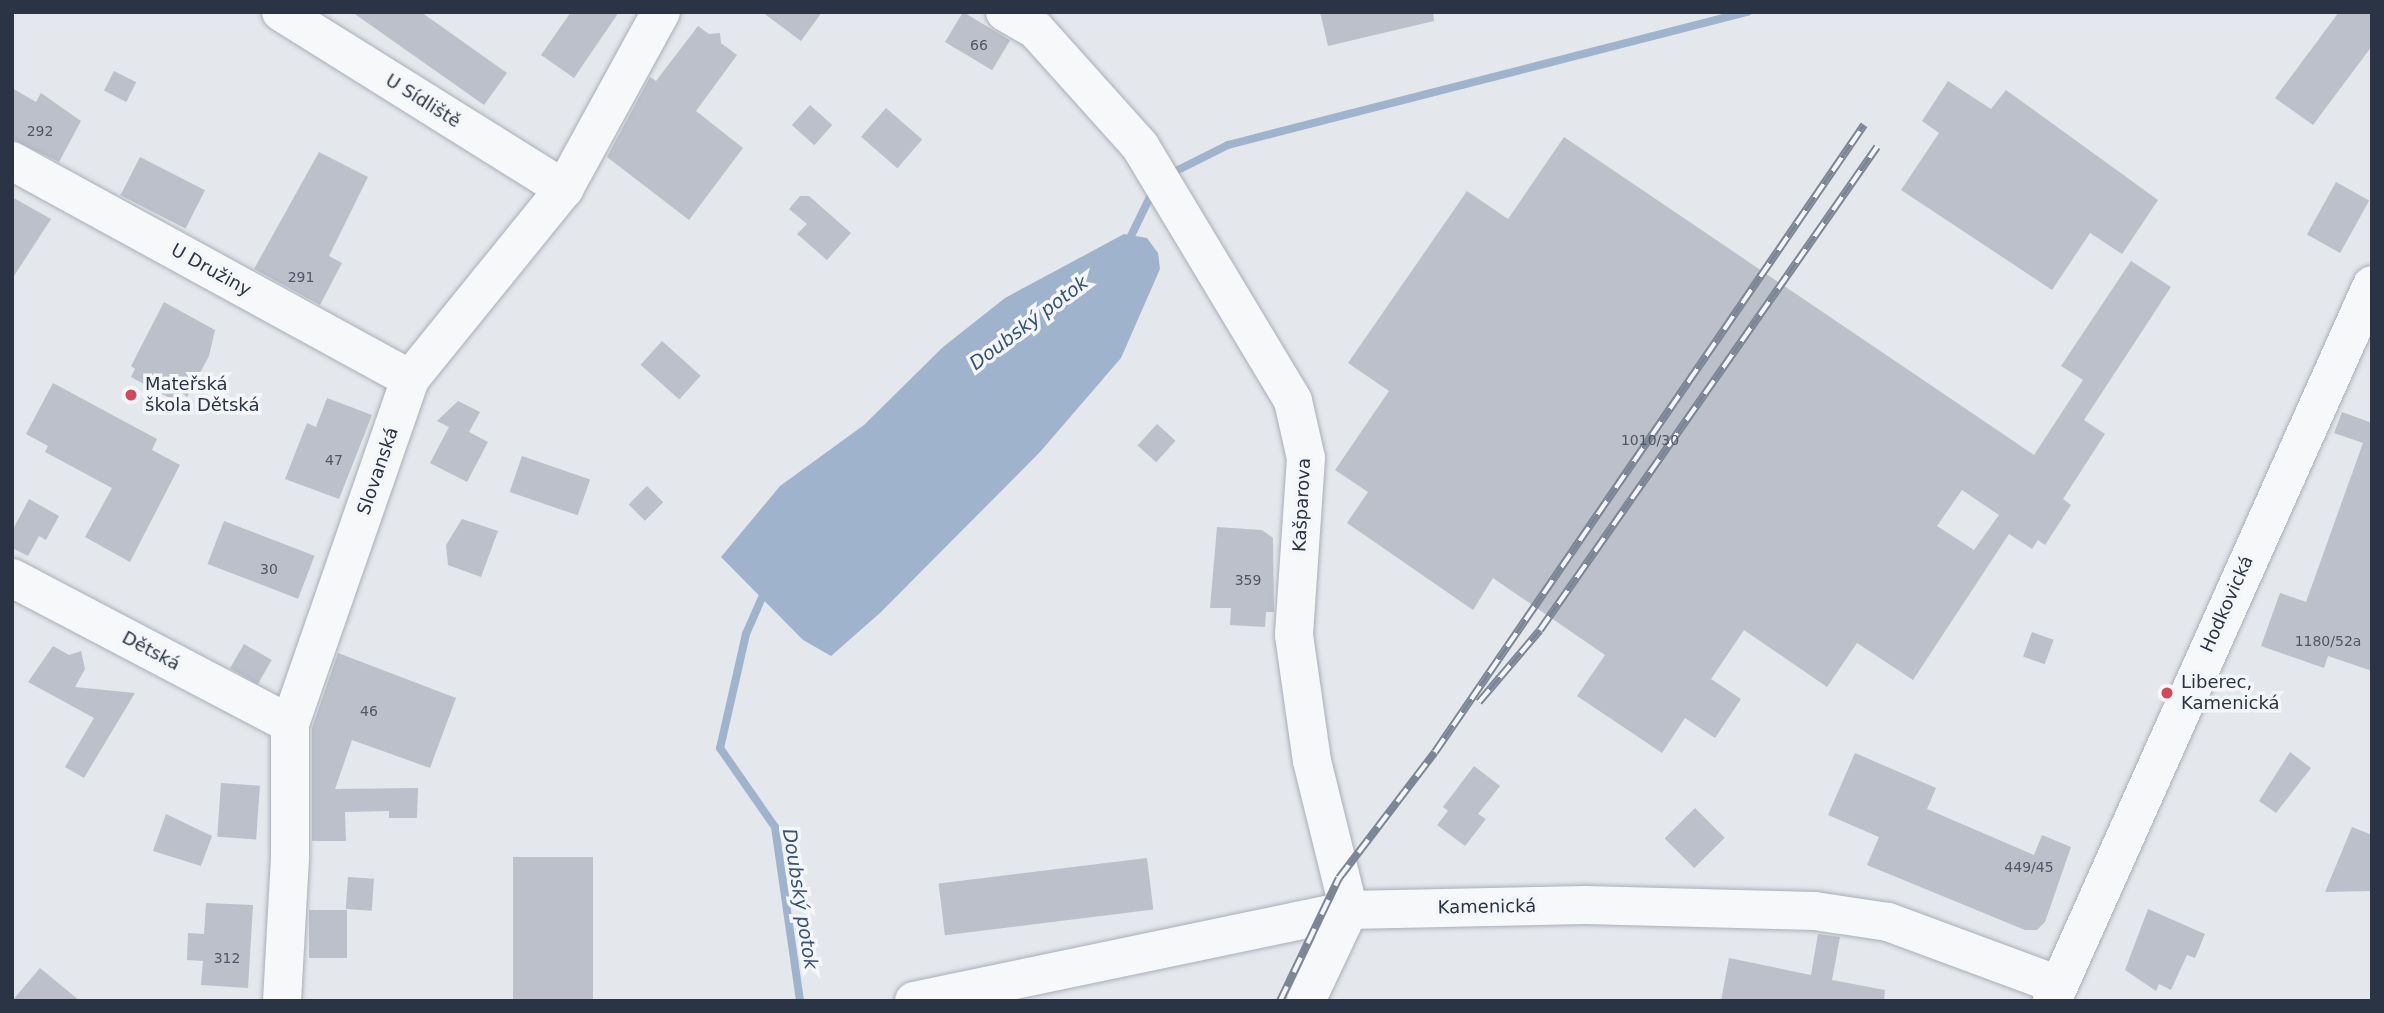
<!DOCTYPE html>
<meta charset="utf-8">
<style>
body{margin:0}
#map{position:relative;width:2384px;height:1013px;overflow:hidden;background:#e4e7ec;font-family:"DejaVu Sans",sans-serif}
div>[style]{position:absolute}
.water>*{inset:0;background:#9fb4cc}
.stream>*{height:8px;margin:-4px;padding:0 4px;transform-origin:4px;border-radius:4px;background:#9fb4cc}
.building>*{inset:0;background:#bbc0ca;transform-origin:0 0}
.roads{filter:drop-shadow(0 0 2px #a9aeb7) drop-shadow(0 0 2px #a9aeb7)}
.minor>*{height:38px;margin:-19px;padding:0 19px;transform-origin:19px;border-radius:19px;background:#f7f8fa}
.rail>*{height:8px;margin-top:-4px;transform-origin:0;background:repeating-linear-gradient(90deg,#f4f6f9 0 16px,#7d8696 0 32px);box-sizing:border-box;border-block:2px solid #7d8696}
.dots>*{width:19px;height:19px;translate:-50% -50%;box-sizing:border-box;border:4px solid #f4f6f9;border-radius:50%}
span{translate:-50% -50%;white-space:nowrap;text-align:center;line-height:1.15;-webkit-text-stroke:7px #f4f6f9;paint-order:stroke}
.number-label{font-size:14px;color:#4f5766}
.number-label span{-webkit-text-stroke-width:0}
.street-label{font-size:18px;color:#2b3445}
.poi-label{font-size:18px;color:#2b3445}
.left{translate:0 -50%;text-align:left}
.water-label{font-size:19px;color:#34527a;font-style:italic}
.frame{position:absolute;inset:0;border:14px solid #2b3445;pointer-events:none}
</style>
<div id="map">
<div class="water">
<i style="clip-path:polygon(1124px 234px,1147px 238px,1158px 253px,1160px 269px,1121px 358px,1040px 452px,880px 613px,831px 656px,803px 640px,721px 557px,780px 486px,864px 425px,943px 347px,1005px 298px)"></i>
</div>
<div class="stream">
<i style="left:1168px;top:175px;width:67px;rotate:-26.6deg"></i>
<i style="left:1228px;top:145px;width:536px;rotate:-14.37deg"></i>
<i style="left:1128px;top:242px;width:57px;rotate:-63.9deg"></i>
<i style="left:764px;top:593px;width:45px;rotate:113.7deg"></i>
<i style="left:746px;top:634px;width:117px;rotate:102.8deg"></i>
<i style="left:720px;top:748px;width:96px;rotate:55.2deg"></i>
<i style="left:775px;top:827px;width:176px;rotate:81.8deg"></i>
</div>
<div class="building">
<i style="clip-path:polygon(352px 12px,421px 12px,507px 73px,484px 105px)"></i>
<i style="clip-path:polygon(571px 12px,619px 12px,574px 78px,541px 55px)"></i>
<i style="clip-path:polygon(762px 12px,822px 12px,801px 41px)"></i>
<i style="left:963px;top:12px;width:55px;height:35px;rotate:31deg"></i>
<i style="clip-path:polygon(1320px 12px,1433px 12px,1434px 21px,1328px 46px)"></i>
<i style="clip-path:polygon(2339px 12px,2372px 12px,2372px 46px,2313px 125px,2275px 98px)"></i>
<i style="clip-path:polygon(698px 26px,709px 34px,720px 33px,721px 43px,737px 55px,696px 111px,743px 148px,689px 220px,607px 157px,650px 77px,656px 81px)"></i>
<i style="left:114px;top:71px;width:25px;height:22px;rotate:27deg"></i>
<i style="clip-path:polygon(1948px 81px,1991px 109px,2006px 90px,2158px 200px,2122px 254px,2090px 233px,2052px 290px,1901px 190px,1939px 133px,1922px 121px)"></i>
<i style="clip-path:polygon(12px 88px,36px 102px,41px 93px,81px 121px,59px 162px,12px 139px)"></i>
<i style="left:810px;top:105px;width:30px;height:27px;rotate:42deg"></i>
<i style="left:886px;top:108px;width:48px;height:38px;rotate:41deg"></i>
<i style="clip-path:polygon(evenodd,1564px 137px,2034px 455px,2083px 380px,2061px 366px,2131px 261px,2171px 287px,2084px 420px,2105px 434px,2063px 499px,2071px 505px,2045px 545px,2038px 540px,2032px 549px,2009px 534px,1913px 680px,1857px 643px,1827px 687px,1744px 630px,1711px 679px,1741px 699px,1715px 738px,1685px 718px,1662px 753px,1577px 696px,1605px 655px,1493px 578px,1473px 610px,1347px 523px,1368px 492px,1335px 470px,1389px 391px,1348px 363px,1467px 191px,1508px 219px,1564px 137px,1962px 490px,1999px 515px,1974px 550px,1937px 526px,1962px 490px)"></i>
<i style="clip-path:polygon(319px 152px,368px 177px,329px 256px,342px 263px,320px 305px,254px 269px)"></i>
<i style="left:140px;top:157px;width:73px;height:43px;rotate:27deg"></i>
<i style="left:2336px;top:182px;width:38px;height:60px;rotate:29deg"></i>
<i style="clip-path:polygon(800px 196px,809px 196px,851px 233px,827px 260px,797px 234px,807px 224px,789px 209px)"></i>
<i style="clip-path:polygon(12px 197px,51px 219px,12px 279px)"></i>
<i style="clip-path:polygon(164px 302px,215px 330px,209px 356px,187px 397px,182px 393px,177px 402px,131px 377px,135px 369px,131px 366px)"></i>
<i style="left:662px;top:341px;width:52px;height:32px;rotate:42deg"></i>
<i style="clip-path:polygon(53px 383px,157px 439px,152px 450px,180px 465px,130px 562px,85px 537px,112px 488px,45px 452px,48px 446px,26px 434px)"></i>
<i style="clip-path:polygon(327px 398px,372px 415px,339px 499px,285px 479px,307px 423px,316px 427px)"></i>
<i style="clip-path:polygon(458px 401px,480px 412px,469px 432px,488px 442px,467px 482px,430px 463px,449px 427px,437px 421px)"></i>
<i style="clip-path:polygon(2342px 412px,2372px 423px,2372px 671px,2328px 656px,2324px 668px,2261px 646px,2280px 593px,2306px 602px,2363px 443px,2334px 433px)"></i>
<i style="left:1157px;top:424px;width:25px;height:29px;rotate:42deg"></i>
<i style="left:522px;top:456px;width:72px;height:38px;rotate:19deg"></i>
<i style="left:647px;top:486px;width:23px;height:26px;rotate:45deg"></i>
<i style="clip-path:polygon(29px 499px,59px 516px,46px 540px,39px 536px,28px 556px,12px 548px,12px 531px)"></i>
<i style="clip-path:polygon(462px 519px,498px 531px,481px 577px,448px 565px,446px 545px)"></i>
<i style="left:224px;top:521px;width:97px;height:46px;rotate:21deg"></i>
<i style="clip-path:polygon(1217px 527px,1262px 530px,1273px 538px,1274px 612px,1266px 612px,1265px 627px,1230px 625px,1231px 608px,1210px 608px)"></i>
<i style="left:2032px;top:632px;width:23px;height:26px;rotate:20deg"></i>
<i style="left:244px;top:644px;width:32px;height:28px;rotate:30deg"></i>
<i style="clip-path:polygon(53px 646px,69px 655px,81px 651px,85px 669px,75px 687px,135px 693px,84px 778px,65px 767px,94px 718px,28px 682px)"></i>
<i style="clip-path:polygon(338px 653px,456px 698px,430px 768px,352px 740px,335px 789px,418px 788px,417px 818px,389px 818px,389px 811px,345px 812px,346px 841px,312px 841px,312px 728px)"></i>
<i style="clip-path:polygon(2290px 752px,2311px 768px,2276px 813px,2259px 801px)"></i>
<i style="clip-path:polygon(1855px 753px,1936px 788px,1927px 809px,2034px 855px,2042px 835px,2071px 847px,2045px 922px,2037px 930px,2025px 930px,1867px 865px,1879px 837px,1828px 815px)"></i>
<i style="clip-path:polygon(1474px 766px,1500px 786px,1478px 814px,1486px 819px,1465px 846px,1437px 825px,1448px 811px,1443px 807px)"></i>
<i style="left:221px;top:783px;width:39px;height:54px;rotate:4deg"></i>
<i style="left:1695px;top:808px;width:42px;height:43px;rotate:45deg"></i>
<i style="clip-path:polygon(166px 814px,212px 836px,201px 866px,153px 851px)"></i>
<i style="clip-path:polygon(2352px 827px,2372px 835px,2372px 891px,2325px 892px)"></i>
<i style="left:593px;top:857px;width:144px;height:80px;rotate:90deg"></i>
<i style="left:1147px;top:858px;width:52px;height:210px;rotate:83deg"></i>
<i style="left:348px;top:877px;width:26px;height:32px;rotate:4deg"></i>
<i style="clip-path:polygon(206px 903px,253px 905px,248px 988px,201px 985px,203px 961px,187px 960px,188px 933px,204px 934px)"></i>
<i style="clip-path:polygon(2148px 909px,2205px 934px,2195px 958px,2187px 955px,2171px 990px,2159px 984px,2156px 991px,2125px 970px)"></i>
<i style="left:309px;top:910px;width:38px;height:48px"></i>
<i style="clip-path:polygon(1818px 934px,1840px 937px,1832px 980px,1885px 990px,1884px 1001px,1721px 1001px,1729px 958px,1811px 975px)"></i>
<i style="clip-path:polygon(40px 968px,80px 1001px,12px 1001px)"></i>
</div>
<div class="roads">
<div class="minor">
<i style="left:281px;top:12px;width:334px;rotate:32deg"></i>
<i style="left:1005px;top:12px;width:36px;rotate:30deg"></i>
<i style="left:1036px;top:30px;width:156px;rotate:48.1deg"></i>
<i style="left:1140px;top:146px;width:297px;rotate:59deg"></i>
<i style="left:1293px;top:401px;width:58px;rotate:77.2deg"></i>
<i style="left:1306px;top:458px;width:177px;rotate:93.9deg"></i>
<i style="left:1294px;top:635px;width:127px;rotate:81.9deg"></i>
<i style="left:1312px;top:761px;width:154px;rotate:76.1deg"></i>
<i style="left:1349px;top:910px;width:101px;rotate:115.3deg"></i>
<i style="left:12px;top:161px;width:454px;rotate:28.7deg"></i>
<i style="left:12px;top:578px;width:314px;rotate:27.7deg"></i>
<i style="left:282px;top:1001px;width:143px;rotate:-86.8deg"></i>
<i style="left:290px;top:858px;width:134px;rotate:-90deg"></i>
<i style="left:290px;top:724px;width:365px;rotate:-70.8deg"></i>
<i style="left:410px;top:379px;width:245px;rotate:-51deg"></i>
<i style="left:564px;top:189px;width:202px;rotate:-61.3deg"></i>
<i style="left:914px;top:1001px;width:444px;rotate:-11.8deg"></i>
<i style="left:1349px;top:910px;width:236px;rotate:-1.2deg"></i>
<i style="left:1585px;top:905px;width:230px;rotate:1.5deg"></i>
<i style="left:1815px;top:911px;width:74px;rotate:8.6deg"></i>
<i style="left:1888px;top:922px;width:181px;rotate:20.3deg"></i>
<i style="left:2052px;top:1001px;width:784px;rotate:-65.92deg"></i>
</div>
</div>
<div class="rail">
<i style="left:1479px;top:702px;width:94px;rotate:-49.7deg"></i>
<i style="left:1540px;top:630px;width:589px;rotate:-55.1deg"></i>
<i style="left:1280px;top:1001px;width:136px;rotate:-64.4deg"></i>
<i style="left:1339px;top:878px;width:158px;rotate:-52.7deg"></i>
<i style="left:1435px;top:752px;width:760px;rotate:-55.62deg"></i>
</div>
<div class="dots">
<i style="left:131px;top:395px;background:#d1495b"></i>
<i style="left:2167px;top:693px;background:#d1495b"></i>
</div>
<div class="number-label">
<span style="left:979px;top:45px">66</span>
<span style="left:40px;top:131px">292</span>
<span style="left:301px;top:277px">291</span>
<span style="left:1650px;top:440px">1010/30</span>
<span style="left:334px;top:460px">47</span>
<span style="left:269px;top:569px">30</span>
<span style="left:1248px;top:580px">359</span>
<span style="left:2328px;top:641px">1180/52a</span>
<span style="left:369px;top:711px">46</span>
<span style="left:2029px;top:867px">449/45</span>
<span style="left:227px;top:958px">312</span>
</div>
<div class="street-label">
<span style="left:423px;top:101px;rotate:32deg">U Sídliště</span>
<span style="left:211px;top:270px;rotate:29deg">U Družiny</span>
<span style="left:378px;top:471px;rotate:-71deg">Slovanská</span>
<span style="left:1302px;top:505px;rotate:-87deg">Kašparova</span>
<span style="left:2227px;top:604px;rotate:-66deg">Hodkovická</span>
<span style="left:151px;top:651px;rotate:28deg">Dětská</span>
<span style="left:1487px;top:907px;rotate:-1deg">Kamenická</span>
</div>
<div class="poi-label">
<span class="left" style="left:145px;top:395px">Mateřská<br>škola Dětská</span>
<span class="left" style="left:2181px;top:693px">Liberec,<br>Kamenická</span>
</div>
<div class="water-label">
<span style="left:1029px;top:323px;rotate:-37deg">Doubský potok</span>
<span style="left:800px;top:899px;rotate:81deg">Doubský potok</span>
</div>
<div class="frame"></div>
</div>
